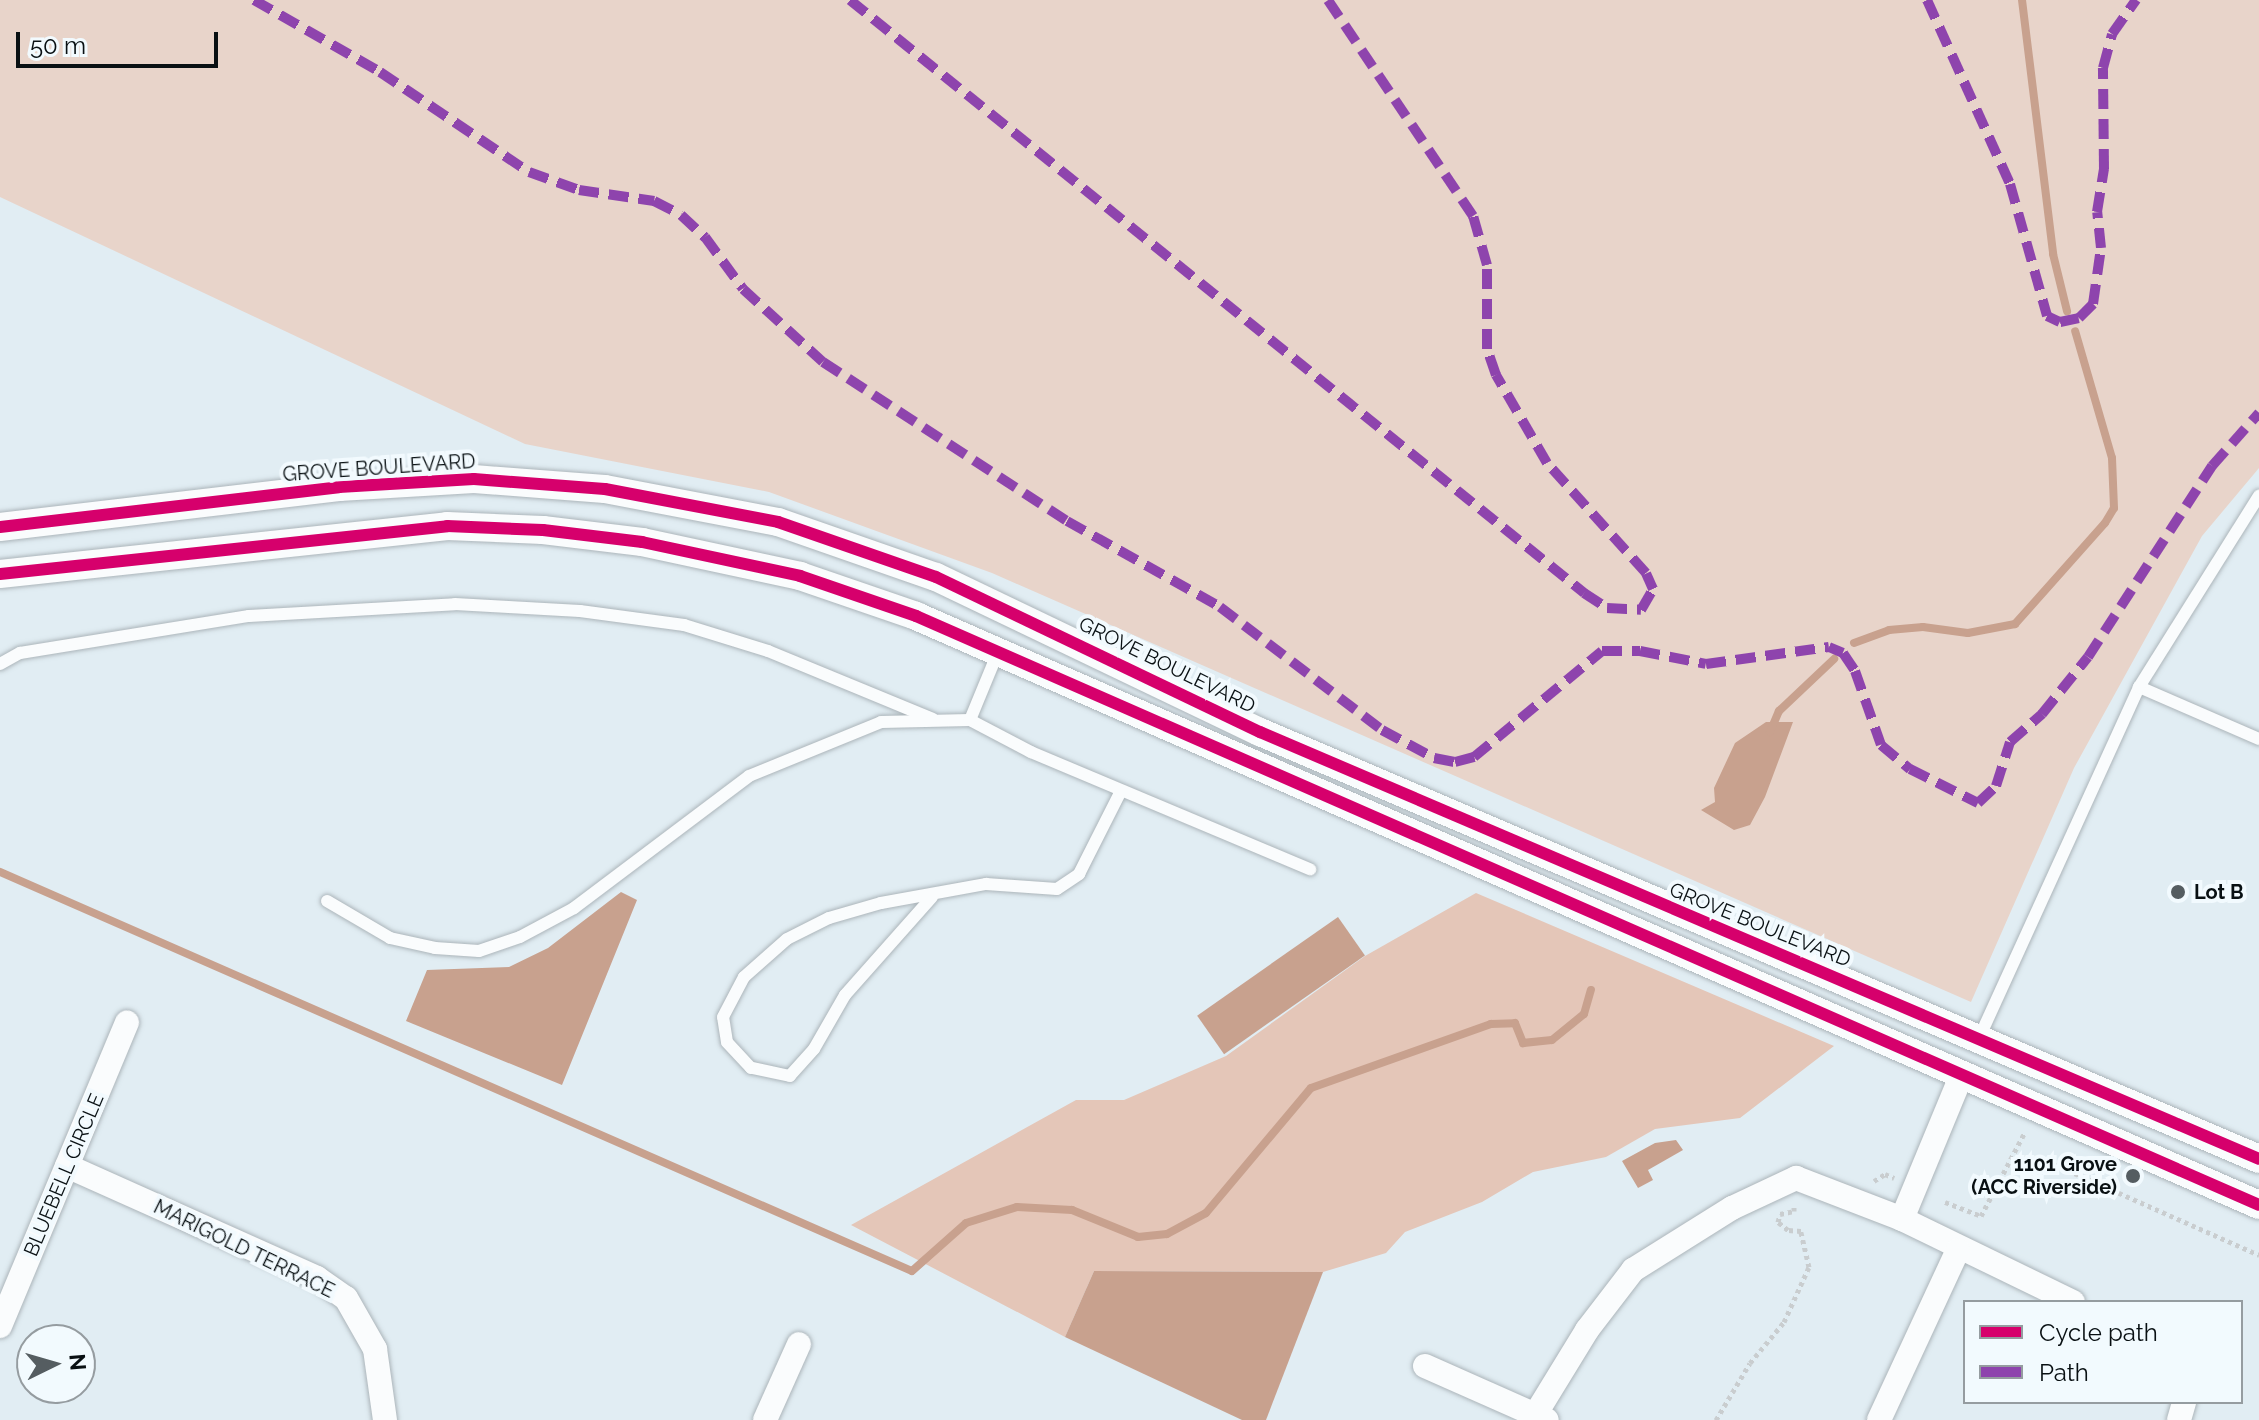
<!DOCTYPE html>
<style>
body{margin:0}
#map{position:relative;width:2259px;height:1420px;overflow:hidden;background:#e1edf3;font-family:Raleway,sans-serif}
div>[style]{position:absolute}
.green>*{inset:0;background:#e8d4ca}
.forest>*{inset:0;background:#e4c6b8}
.water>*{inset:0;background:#c8a18e;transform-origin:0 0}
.stream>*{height:8px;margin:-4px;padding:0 4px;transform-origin:4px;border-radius:4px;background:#c8a18e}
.path>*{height:5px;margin-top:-2.5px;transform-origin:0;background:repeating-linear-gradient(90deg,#c9cdcf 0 4px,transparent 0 8px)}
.roads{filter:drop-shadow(0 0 2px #acb5ba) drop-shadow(0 0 2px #acb5ba)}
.service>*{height:12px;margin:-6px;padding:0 6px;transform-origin:6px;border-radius:6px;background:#fafcfd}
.minor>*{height:24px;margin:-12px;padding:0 12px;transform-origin:12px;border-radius:12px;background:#fafcfd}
.tertiary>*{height:28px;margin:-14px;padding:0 14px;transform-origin:14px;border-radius:14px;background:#fafcfd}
.quiet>*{height:10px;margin-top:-5px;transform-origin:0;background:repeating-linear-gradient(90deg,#8e44ad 0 20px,transparent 0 30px)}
.cycleway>*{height:12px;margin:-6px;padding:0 6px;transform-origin:6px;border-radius:6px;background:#d6006c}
.dots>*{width:22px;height:22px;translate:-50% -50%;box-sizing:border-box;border:4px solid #f2fafe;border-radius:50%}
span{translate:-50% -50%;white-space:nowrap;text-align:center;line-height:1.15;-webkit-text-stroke:8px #f2fafe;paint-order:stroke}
.street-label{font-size:20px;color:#091013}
.poi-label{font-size:20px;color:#091013;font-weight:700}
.left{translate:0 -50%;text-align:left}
.right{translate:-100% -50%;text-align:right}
.legend{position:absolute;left:1963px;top:1300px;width:280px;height:104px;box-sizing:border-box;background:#f2fafe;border:2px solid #959ca0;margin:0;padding:10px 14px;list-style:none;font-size:24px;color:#091013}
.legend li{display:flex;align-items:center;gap:16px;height:40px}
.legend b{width:40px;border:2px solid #959ca0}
.north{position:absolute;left:16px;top:1324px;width:80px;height:80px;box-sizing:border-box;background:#f2fafe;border:2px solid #959ca0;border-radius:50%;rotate:85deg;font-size:22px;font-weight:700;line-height:32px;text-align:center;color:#091013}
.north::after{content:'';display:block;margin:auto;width:28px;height:36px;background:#555d61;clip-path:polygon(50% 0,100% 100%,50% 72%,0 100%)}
.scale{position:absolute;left:16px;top:32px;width:202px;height:36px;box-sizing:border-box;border:4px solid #091013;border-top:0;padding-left:10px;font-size:24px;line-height:28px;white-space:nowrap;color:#091013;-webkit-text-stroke:6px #f2fafe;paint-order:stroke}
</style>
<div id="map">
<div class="green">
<i style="clip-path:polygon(0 0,2259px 0,2259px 468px,2202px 536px,2074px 768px,1971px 1002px,992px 573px,769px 492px,525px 444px,0 197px)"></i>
</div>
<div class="forest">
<i style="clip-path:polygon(1476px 893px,1834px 1046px,1740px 1118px,1655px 1129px,1606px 1157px,1533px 1172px,1482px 1202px,1405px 1232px,1386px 1253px,1323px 1272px,1094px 1271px,1065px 1337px,851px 1225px,1076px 1100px,1124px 1100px,1226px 1056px,1365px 956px)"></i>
</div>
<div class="water">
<i style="clip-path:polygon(1766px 722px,1793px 722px,1765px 797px,1750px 825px,1734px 830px,1701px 810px,1715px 802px,1714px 788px,1735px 743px)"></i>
<i style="clip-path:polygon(621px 892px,637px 900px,562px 1085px,406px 1021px,427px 970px,509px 967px,548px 948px)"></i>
<i style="left:1338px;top:917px;width:47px;height:172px;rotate:55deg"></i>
<i style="clip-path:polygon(1676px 1140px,1683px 1150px,1648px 1170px,1653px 1180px,1638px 1188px,1622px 1161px,1655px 1143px)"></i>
<i style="clip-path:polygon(1094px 1271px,1323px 1272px,1266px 1420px,1242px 1420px,1065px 1337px)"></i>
</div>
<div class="stream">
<i style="left:2022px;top:0;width:256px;rotate:83deg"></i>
<i style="left:2053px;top:254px;width:59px;rotate:76.2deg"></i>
<i style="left:1854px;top:643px;width:37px;rotate:-20deg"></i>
<i style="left:1889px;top:630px;width:34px;rotate:-5deg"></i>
<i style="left:1923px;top:627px;width:45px;rotate:7.6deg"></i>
<i style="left:1968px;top:633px;width:48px;rotate:-10.8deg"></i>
<i style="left:2015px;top:624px;width:135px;rotate:-48.3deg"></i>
<i style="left:2105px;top:523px;width:17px;rotate:-59deg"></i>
<i style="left:2114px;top:508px;width:50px;rotate:-92.3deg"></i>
<i style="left:2112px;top:458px;width:132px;rotate:-106.2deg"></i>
<i style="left:1770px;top:732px;width:23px;rotate:-67deg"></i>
<i style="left:1779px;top:711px;width:76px;rotate:-43.4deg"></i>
<i style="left:0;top:872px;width:995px;rotate:23.63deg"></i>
<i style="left:912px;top:1271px;width:72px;rotate:-41.6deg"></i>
<i style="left:966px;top:1223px;width:53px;rotate:-17.4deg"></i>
<i style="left:1017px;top:1207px;width:55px;rotate:3.1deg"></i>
<i style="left:1072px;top:1210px;width:71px;rotate:22.2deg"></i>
<i style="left:1138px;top:1237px;width:29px;rotate:-6deg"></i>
<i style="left:1167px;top:1234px;width:44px;rotate:-28.3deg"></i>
<i style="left:1206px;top:1213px;width:163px;rotate:-50deg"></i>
<i style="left:1311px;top:1088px;width:191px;rotate:-19.6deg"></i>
<i style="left:1491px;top:1024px;width:24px;rotate:-2deg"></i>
<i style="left:1515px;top:1023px;width:22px;rotate:68deg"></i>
<i style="left:1523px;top:1043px;width:29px;rotate:-6deg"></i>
<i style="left:1552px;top:1040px;width:41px;rotate:-39.1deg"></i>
<i style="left:1584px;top:1014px;width:25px;rotate:-74deg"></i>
</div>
<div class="path">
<i style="left:2015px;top:1158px;width:23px;rotate:-2deg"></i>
<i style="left:2038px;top:1157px;width:242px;rotate:23.9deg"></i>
<i style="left:1874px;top:1181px;width:13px;rotate:-32deg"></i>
<i style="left:1885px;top:1174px;width:10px;rotate:24deg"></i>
<i style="left:1945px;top:1202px;width:39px;rotate:21deg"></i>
<i style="left:1981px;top:1216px;width:95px;rotate:-62.4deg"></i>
<i style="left:1716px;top:1420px;width:66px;rotate:-59.2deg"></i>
<i style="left:1750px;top:1363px;width:53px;rotate:-50.3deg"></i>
<i style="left:1784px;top:1322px;width:60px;rotate:-65.6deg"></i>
<i style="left:1809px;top:1267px;width:37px;rotate:-103deg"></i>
<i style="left:1801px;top:1231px;width:13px;rotate:-176deg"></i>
<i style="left:1788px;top:1230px;width:13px;rotate:-141deg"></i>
<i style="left:1778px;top:1222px;width:8px;rotate:-76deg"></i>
<i style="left:1780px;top:1214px;width:14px;rotate:-12deg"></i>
<i style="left:1794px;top:1211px;width:6px;rotate:-90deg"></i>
</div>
<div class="roads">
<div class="service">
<i style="left:0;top:664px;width:23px;rotate:-29deg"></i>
<i style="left:20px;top:653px;width:232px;rotate:-9.2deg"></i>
<i style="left:249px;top:616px;width:206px;rotate:-3.3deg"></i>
<i style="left:455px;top:604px;width:125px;rotate:3.2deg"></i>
<i style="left:580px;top:611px;width:105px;rotate:7.7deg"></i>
<i style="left:684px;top:625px;width:88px;rotate:17.2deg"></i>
<i style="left:768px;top:651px;width:178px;rotate:22.4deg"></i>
<i style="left:2139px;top:687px;width:131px;rotate:23.4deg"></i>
<i style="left:970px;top:720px;width:69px;rotate:27.7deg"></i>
<i style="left:1031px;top:752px;width:303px;rotate:22.8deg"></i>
<i style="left:932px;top:897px;width:131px;rotate:131.6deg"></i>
<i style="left:845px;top:995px;width:62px;rotate:119.9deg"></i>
<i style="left:814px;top:1049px;width:36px;rotate:132deg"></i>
<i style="left:790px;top:1076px;width:40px;rotate:-168deg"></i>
<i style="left:751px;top:1068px;width:35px;rotate:-133deg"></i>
<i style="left:727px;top:1042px;width:25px;rotate:-99deg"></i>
<i style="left:723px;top:1017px;width:45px;rotate:-62.3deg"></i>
<i style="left:744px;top:977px;width:57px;rotate:-41.5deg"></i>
<i style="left:787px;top:939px;width:47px;rotate:-26.6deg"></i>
<i style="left:829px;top:918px;width:54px;rotate:-16.1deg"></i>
<i style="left:881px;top:903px;width:107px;rotate:-10.3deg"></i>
<i style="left:986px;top:884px;width:71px;rotate:4deg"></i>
<i style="left:1057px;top:889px;width:27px;rotate:-34deg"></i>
<i style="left:1079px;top:874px;width:93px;rotate:-63.2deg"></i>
<i style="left:327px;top:901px;width:73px;rotate:30.4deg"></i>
<i style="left:390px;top:938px;width:46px;rotate:12.5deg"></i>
<i style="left:435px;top:948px;width:44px;rotate:3.9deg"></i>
<i style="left:479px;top:951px;width:43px;rotate:-18.9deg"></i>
<i style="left:520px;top:937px;width:61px;rotate:-28.2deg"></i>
<i style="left:574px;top:908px;width:219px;rotate:-37deg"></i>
<i style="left:749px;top:776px;width:143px;rotate:-22.2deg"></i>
<i style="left:881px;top:722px;width:89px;rotate:-1.3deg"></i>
<i style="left:970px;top:720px;width:74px;rotate:-67.6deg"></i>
<i style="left:1980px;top:1036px;width:384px;rotate:-65.5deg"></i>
<i style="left:2139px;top:687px;width:226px;rotate:-57.9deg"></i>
</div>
<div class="minor">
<i style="left:1962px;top:1074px;width:157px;rotate:112.5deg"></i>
<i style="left:1902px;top:1219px;width:190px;rotate:25.9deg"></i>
<i style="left:67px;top:1166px;width:274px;rotate:24.1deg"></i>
<i style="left:317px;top:1278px;width:35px;rotate:35deg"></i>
<i style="left:346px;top:1298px;width:59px;rotate:60.4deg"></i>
<i style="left:375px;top:1349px;width:72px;rotate:82deg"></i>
<i style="left:0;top:1326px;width:329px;rotate:-67.3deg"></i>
<i style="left:1425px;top:1366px;width:133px;rotate:23.9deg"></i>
<i style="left:1535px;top:1415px;width:100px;rotate:-58.5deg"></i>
<i style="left:1587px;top:1330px;width:76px;rotate:-52.5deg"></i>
<i style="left:1633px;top:1270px;width:117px;rotate:-32.1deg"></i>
<i style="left:1732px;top:1208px;width:71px;rotate:-25.1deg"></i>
<i style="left:1796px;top:1178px;width:114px;rotate:21.1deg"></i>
<i style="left:765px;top:1420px;width:83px;rotate:-65.9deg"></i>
<i style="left:1879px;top:1420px;width:187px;rotate:-65.1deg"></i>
<i style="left:2179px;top:1420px;width:19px;rotate:-74deg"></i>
</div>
<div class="tertiary">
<i style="left:0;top:527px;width:341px;rotate:-6.7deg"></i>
<i style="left:339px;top:487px;width:135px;rotate:-3.4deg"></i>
<i style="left:474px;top:479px;width:131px;rotate:4.4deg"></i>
<i style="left:605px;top:489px;width:176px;rotate:10.8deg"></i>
<i style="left:778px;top:522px;width:167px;rotate:19.2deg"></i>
<i style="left:936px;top:577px;width:359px;rotate:25.6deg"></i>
<i style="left:1260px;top:732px;width:1086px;rotate:23.14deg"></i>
<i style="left:0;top:574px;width:450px;rotate:-6.1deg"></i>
<i style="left:447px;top:526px;width:96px;rotate:2.4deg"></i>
<i style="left:543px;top:530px;width:100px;rotate:6.9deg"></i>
<i style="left:642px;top:542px;width:162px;rotate:12.1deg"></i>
<i style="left:800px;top:576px;width:123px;rotate:19deg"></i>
<i style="left:916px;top:616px;width:1466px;rotate:23.68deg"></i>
</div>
</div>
<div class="quiet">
<i style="left:254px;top:0;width:145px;rotate:29.7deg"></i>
<i style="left:380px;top:72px;width:179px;rotate:33.9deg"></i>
<i style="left:529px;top:172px;width:53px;rotate:19.8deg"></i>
<i style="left:579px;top:190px;width:76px;rotate:8.3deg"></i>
<i style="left:654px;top:201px;width:30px;rotate:27deg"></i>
<i style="left:681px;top:215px;width:33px;rotate:43deg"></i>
<i style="left:705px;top:237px;width:64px;rotate:53.8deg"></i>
<i style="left:743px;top:289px;width:108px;rotate:42.4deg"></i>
<i style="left:823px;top:362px;width:291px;rotate:33.1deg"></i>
<i style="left:1067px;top:521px;width:176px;rotate:29.3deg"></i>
<i style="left:1220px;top:607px;width:203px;rotate:37.2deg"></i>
<i style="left:1382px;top:730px;width:59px;rotate:28.3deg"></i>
<i style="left:1434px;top:758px;width:21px;rotate:11deg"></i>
<i style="left:1455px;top:762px;width:20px;rotate:-15deg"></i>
<i style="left:1474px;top:757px;width:166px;rotate:-39.6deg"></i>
<i style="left:1602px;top:651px;width:38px"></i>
<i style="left:1640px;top:651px;width:67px;rotate:11.1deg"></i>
<i style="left:1706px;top:664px;width:124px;rotate:-7.9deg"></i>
<i style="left:1829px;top:647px;width:15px;rotate:23deg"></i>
<i style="left:1843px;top:653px;width:22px;rotate:56deg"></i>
<i style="left:1855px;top:671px;width:78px;rotate:70.6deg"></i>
<i style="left:1881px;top:745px;width:38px;rotate:40deg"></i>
<i style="left:1910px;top:769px;width:76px;rotate:26.6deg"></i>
<i style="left:1978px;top:803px;width:25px;rotate:-43deg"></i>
<i style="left:1996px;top:786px;width:46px;rotate:-72.3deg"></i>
<i style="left:2010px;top:742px;width:43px;rotate:-41.2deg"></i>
<i style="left:2042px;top:714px;width:73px;rotate:-51.1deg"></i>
<i style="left:2088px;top:657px;width:228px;rotate:-57deg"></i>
<i style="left:2212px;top:466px;width:71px;rotate:-48.4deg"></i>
<i style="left:850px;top:0;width:944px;rotate:38.93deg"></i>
<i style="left:1584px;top:593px;width:27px;rotate:33deg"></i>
<i style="left:1607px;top:608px;width:34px;rotate:3deg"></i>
<i style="left:1641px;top:610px;width:24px;rotate:-60deg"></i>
<i style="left:1653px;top:589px;width:17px;rotate:-114deg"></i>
<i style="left:1646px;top:573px;width:148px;rotate:-132deg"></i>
<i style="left:1547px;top:463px;width:102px;rotate:-120.1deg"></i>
<i style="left:1496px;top:375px;width:28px;rotate:-109deg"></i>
<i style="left:1487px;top:349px;width:84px;rotate:-90deg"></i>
<i style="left:1487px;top:265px;width:51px;rotate:-105.9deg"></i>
<i style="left:1473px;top:216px;width:260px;rotate:-123.9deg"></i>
<i style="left:1927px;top:0;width:202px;rotate:65.7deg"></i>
<i style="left:2010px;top:184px;width:137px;rotate:74.3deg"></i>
<i style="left:2047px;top:316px;width:14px;rotate:25deg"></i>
<i style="left:2060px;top:322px;width:19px;rotate:-12deg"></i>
<i style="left:2079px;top:318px;width:20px;rotate:-45deg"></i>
<i style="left:2093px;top:304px;width:57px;rotate:-81.9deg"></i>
<i style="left:2101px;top:248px;width:36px;rotate:-96deg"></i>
<i style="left:2097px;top:212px;width:44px;rotate:-80.8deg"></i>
<i style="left:2104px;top:169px;width:101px;rotate:-90.6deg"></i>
<i style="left:2103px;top:68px;width:35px;rotate:-75deg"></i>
<i style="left:2112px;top:34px;width:42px;rotate:-54.8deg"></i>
</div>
<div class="cycleway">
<i style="left:0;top:527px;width:341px;rotate:-6.7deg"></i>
<i style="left:339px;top:487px;width:135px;rotate:-3.4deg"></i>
<i style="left:474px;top:479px;width:131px;rotate:4.4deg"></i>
<i style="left:605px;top:489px;width:176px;rotate:10.8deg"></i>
<i style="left:778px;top:522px;width:167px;rotate:19.2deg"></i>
<i style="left:936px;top:577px;width:359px;rotate:25.6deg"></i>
<i style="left:1260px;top:732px;width:1086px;rotate:23.14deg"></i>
<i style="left:0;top:574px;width:450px;rotate:-6.1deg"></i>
<i style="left:447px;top:526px;width:96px;rotate:2.4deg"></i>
<i style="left:543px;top:530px;width:100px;rotate:6.9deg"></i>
<i style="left:642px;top:542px;width:162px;rotate:12.1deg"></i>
<i style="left:800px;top:576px;width:123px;rotate:19deg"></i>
<i style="left:916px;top:616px;width:1466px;rotate:23.68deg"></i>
</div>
<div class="dots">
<i style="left:2178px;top:892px;background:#555d61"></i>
<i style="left:2133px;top:1176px;background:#555d61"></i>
</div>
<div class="street-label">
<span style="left:379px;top:468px;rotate:-4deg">GROVE BOULEVARD</span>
<span style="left:1167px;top:665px;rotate:26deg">GROVE BOULEVARD</span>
<span style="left:1760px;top:925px;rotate:22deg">GROVE BOULEVARD</span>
<span style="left:64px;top:1175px;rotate:-67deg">BLUEBELL CIRCLE</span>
<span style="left:244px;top:1249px;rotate:26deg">MARIGOLD TERRACE</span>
</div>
<div class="poi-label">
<span class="left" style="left:2194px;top:892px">Lot B</span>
<span class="right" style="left:2117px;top:1176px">1101 Grove<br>(ACC Riverside)</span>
</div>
<ul class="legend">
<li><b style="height:10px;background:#d6006c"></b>Cycle path</li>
<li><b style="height:10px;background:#8e44ad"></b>Path</li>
</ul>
<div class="north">N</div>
<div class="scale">50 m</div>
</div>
